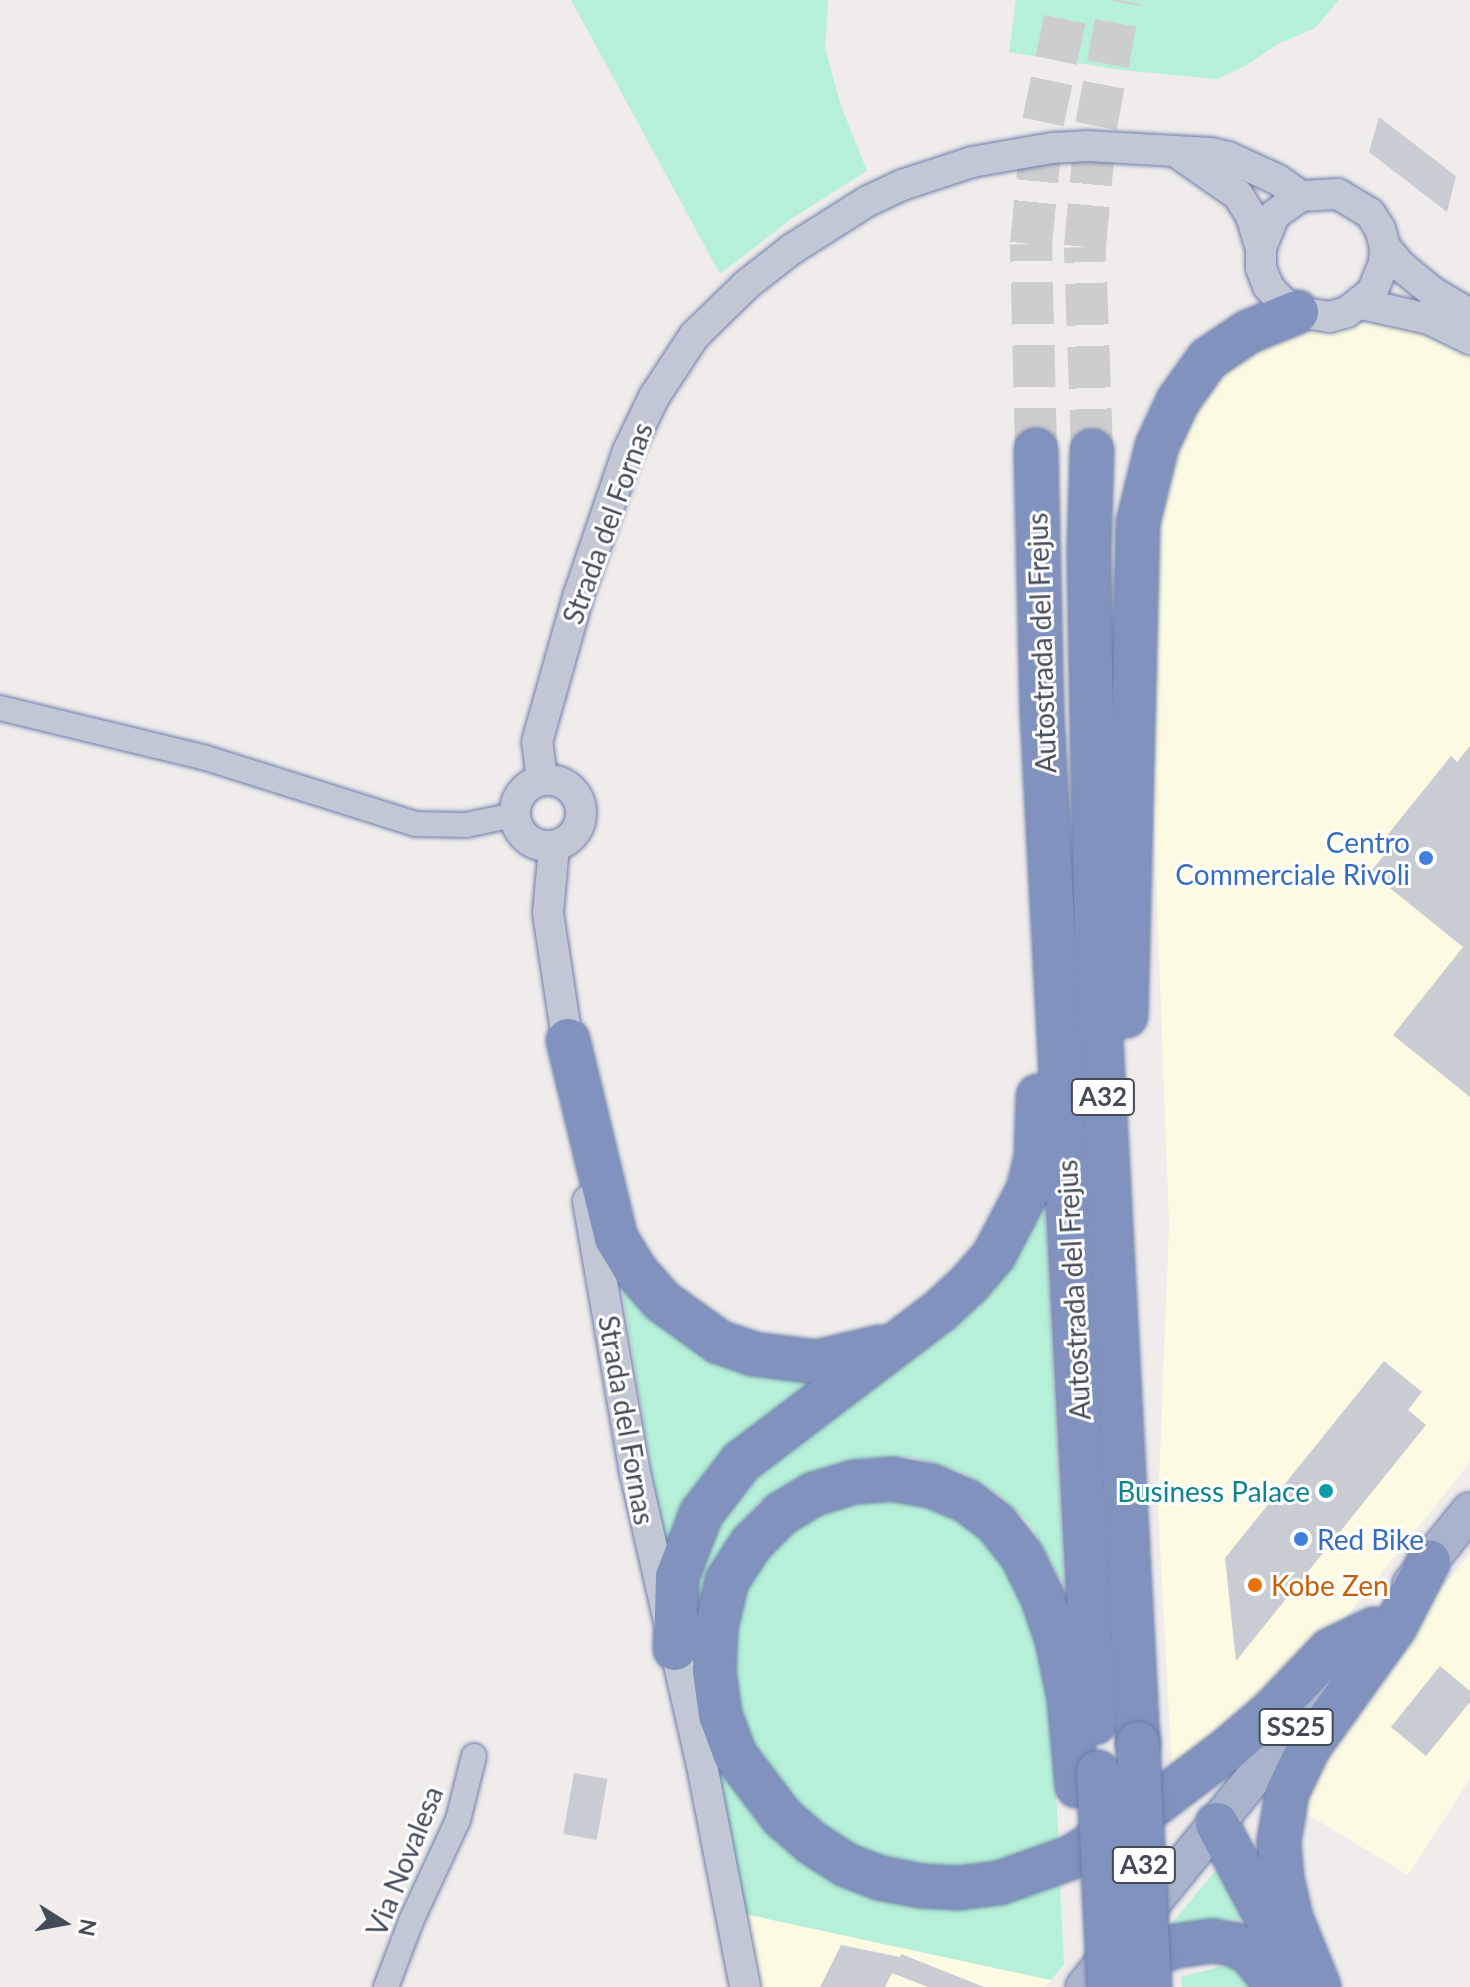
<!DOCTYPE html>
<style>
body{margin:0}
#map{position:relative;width:1470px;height:1987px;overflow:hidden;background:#efeceb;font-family:Lato,sans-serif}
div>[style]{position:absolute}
.commercial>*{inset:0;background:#fcfae2}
.green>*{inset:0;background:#b6f0d8}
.building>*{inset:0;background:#caccd4;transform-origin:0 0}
.motorway-tunnel>*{height:42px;margin-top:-21px;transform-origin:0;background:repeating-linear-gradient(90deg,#cdccce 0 42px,transparent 0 63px)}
.roads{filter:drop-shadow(0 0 2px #6c7da9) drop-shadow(0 0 2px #6c7da9)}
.minor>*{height:24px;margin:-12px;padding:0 12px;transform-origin:12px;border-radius:12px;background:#c1c7d4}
.tertiary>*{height:30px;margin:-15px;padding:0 15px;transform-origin:15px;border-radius:15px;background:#c1c7d4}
.tertiary>.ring{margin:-15px;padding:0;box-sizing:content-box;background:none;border:30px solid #c1c7d4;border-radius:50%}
.primary>*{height:36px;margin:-18px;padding:0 18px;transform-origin:18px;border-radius:18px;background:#a9b4cc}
.motorway>*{height:42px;margin:-21px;padding:0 21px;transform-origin:21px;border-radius:21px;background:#8092bd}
.bridges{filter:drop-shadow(0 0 2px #6c7da9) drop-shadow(0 0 2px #6c7da9)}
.motorway-bridge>*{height:42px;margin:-21px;padding:0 21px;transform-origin:21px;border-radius:21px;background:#8092bd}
.dots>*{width:22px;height:22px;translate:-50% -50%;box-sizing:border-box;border:4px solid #fff;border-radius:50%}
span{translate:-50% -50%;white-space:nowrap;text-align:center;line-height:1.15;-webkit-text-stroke:6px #fff;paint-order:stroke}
.shield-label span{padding:2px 6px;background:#fff;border:2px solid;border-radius:6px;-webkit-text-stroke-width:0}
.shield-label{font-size:26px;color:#434b59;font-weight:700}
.street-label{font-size:28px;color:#434b59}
.shop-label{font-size:28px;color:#366cbe}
.right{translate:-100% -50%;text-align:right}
.left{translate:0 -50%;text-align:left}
.culture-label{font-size:28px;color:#0d838f}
.food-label{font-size:28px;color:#c56008}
.north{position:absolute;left:24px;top:1883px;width:80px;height:80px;-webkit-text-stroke:6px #fff;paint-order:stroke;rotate:101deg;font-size:22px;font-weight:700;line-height:32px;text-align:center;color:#434b59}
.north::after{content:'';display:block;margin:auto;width:28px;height:36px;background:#434b59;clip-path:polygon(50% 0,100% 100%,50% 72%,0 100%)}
</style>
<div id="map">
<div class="commercial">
<i style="clip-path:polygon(1371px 323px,1422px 329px,1470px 349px,1470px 1462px,1323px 1646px,1172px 1770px,1158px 1507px,1169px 1224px,1151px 746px,1154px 539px,1177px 431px,1228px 361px,1289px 332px,1329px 325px)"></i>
<i style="clip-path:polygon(1470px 1554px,1470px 1779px,1408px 1875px,1299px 1809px,1372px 1674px)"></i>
<i style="clip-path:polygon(745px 1914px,1051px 1980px,1045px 1987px,760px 1987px)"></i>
</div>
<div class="green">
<i style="clip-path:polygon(571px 0,828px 0,825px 48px,841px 106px,867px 171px,791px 219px,720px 274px)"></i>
<i style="clip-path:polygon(1016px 0,1339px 0,1315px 28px,1276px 45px,1247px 65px,1217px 79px,1121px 70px,1009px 52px)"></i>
<i style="clip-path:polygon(1044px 1197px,1064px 1586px,1029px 1523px,1003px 1498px,962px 1472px,911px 1457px,862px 1459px,802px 1476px,758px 1503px,728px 1539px,704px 1588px,692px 1635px,693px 1583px,709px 1533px,737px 1491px)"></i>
<i style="clip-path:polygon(619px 1271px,831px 1373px,666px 1558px)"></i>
<i style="clip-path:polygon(879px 1497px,925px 1501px,966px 1519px,1019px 1581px,1049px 1682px,1059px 1842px,1018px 1862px,965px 1871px,908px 1866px,855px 1848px,805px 1812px,764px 1767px,739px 1720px,729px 1668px,736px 1605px,759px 1562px,789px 1530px,829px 1508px)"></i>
<i style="clip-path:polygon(713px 1755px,754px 1816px,785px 1846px,859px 1891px,898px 1904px,942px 1908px,987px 1906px,1060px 1884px,1064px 1964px,1051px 1980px,745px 1914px)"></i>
<i style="clip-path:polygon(1216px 1870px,1248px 1919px,1202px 1920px,1166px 1930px)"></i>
<i style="clip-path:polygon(1226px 1965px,1244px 1971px,1253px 1987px,1182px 1987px,1181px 1977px)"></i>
</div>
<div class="building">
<i style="clip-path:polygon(1379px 117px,1456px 176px,1447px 212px,1369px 152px)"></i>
<i style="clip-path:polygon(1470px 746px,1470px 1097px,1393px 1035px,1463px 947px,1370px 872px,1393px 845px,1385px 838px,1451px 756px,1457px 762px)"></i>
<i style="clip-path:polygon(1384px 1361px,1422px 1392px,1408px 1410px,1426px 1425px,1236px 1661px,1225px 1558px)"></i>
<i style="clip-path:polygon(1440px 1666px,1470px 1691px,1470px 1702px,1426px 1756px,1391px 1727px)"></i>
<i style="left:574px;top:1773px;width:34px;height:62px;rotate:10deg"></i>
<i style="clip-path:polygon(841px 1945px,900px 1957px,901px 1954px,984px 1987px,928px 1987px,892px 1973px,885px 1987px,820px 1987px)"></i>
</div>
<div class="motorway-tunnel">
<i style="left:1036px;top:450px;width:206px;rotate:-91.4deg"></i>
<i style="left:1031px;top:244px;width:123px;rotate:-84.4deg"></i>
<i style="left:1043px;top:122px;width:125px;rotate:-78deg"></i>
<i style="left:1092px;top:451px;width:204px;rotate:-92deg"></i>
<i style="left:1085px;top:247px;width:121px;rotate:-84.8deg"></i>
<i style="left:1096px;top:126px;width:128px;rotate:-79.2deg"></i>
</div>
<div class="roads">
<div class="minor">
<i style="left:0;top:708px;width:209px;rotate:13.6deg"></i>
<i style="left:203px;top:757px;width:222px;rotate:17.5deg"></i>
<i style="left:415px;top:824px;width:51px;rotate:1.1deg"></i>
<i style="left:466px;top:825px;width:49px;rotate:-11.8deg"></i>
<i style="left:386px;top:1987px;width:73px;rotate:-69.1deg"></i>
<i style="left:412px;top:1919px;width:109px;rotate:-65.1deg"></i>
<i style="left:458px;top:1820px;width:66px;rotate:-76deg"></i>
</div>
<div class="tertiary">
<i style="left:1179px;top:154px;width:72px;rotate:34.8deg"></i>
<i style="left:1238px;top:195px;width:25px;rotate:58deg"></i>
<i style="left:1251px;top:216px;width:34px;rotate:73deg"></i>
<i style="left:1385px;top:247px;width:16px;rotate:94deg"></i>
<i style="left:1384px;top:263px;width:31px;rotate:112deg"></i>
<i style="left:1372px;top:292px;width:32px;rotate:141deg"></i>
<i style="left:1347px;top:312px;width:18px;rotate:164deg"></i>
<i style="left:1330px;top:317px;width:33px;rotate:-171deg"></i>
<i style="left:1297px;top:312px;width:19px;rotate:-145deg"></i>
<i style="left:1281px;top:301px;width:20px;rotate:-131deg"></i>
<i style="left:1268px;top:286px;width:19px;rotate:-111deg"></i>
<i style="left:1261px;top:268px;width:20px;rotate:-90deg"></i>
<i style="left:1261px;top:248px;width:35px;rotate:-68deg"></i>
<i style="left:1274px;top:215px;width:33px;rotate:-35deg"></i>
<i style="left:1301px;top:196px;width:37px;rotate:-3deg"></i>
<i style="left:1338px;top:194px;width:37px;rotate:31deg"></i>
<i style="left:1370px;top:213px;width:19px;rotate:58deg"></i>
<i style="left:1380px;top:229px;width:19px;rotate:74deg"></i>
<i style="left:1385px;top:247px;width:26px;rotate:50deg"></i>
<i style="left:1402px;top:267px;width:41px;rotate:39.1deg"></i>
<i style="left:1434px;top:293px;width:42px;rotate:30.3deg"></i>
<i style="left:1362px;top:304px;width:69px;rotate:12.6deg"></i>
<i style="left:1429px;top:319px;width:46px;rotate:26deg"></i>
<i class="ring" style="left:515px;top:780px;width:36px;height:36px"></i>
<i style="left:542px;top:780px;width:38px;rotate:-97deg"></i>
<i style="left:537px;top:742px;width:154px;rotate:-74.2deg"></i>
<i style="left:579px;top:594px;width:151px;rotate:-71.1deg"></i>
<i style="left:628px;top:451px;width:60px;rotate:-64.3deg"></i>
<i style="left:654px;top:397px;width:73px;rotate:-56.7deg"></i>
<i style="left:694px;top:336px;width:73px;rotate:-44.4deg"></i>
<i style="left:746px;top:285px;width:58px;rotate:-38deg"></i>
<i style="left:792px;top:249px;width:90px;rotate:-32.3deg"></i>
<i style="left:868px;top:201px;width:38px;rotate:-25deg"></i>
<i style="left:902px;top:185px;width:74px;rotate:-18.2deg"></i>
<i style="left:972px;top:162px;width:81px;rotate:-9.9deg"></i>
<i style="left:1052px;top:148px;width:34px;rotate:-3deg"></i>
<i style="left:1086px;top:146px;width:125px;rotate:3.2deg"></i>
<i style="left:1211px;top:153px;width:17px;rotate:13deg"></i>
<i style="left:1228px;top:157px;width:55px;rotate:24.7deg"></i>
<i style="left:1278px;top:180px;width:28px;rotate:35deg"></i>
<i style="left:554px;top:847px;width:66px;rotate:95.2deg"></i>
<i style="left:548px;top:913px;width:147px;rotate:81.4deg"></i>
<i style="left:588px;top:1201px;width:276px;rotate:80.2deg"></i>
<i style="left:635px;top:1473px;width:300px;rotate:77.1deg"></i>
<i style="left:702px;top:1765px;width:226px;rotate:79deg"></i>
</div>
<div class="primary">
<i style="left:1411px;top:1584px;width:94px;rotate:-51.1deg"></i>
<i style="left:1084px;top:1987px;width:416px;rotate:-51deg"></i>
</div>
<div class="motorway">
<i style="left:1036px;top:450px;width:262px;rotate:88.7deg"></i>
<i style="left:1042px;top:712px;width:1012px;rotate:87deg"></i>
<i style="left:1092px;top:451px;width:101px;rotate:91.7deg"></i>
<i style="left:1089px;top:552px;width:392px;rotate:89deg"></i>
<i style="left:1096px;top:944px;width:800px;rotate:86.99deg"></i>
<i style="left:1126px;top:1016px;width:493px;rotate:-88.6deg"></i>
<i style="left:1138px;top:523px;width:79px;rotate:-76.1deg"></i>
<i style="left:1157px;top:446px;width:50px;rotate:-65deg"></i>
<i style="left:1178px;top:401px;width:52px;rotate:-54.5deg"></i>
<i style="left:1208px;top:359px;width:48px;rotate:-34deg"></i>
<i style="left:1248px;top:332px;width:53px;rotate:-22.2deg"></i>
<i style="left:568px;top:1040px;width:204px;rotate:76.4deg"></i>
<i style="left:616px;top:1238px;width:37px;rotate:59deg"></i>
<i style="left:635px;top:1270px;width:41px;rotate:48.9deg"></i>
<i style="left:662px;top:1301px;width:70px;rotate:35.7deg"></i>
<i style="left:719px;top:1342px;width:36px;rotate:19deg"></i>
<i style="left:753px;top:1354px;width:64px;rotate:7.1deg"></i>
<i style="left:817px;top:1362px;width:65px;rotate:-13.4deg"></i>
<i style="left:675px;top:1649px;width:72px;rotate:-88.4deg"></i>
<i style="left:677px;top:1577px;width:67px;rotate:-69.1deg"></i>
<i style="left:701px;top:1514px;width:66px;rotate:-52.4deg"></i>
<i style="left:741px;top:1462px;width:250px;rotate:-37.2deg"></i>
<i style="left:940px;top:1311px;width:40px;rotate:-43deg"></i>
<i style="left:969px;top:1284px;width:38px;rotate:-49deg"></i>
<i style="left:994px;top:1255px;width:73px;rotate:-62.4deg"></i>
<i style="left:1028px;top:1190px;width:32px;rotate:-76deg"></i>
<i style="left:1036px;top:1159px;width:63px;rotate:-88.2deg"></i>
<i style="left:1077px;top:1786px;width:88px;rotate:-95.2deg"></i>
<i style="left:1069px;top:1698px;width:59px;rotate:-101.7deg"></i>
<i style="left:1057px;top:1640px;width:46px;rotate:-108.8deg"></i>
<i style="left:1042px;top:1596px;width:45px;rotate:-116.6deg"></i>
<i style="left:1022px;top:1556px;width:42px;rotate:-128.2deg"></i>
<i style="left:996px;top:1523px;width:36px;rotate:-143deg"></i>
<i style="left:967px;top:1501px;width:38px;rotate:-157deg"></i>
<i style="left:932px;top:1486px;width:39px;rotate:-170deg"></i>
<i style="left:894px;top:1479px;width:40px;rotate:175.7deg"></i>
<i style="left:854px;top:1482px;width:42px;rotate:163.3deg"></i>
<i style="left:814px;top:1494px;width:39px;rotate:149deg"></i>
<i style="left:781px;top:1514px;width:42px;rotate:135deg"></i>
<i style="left:751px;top:1544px;width:44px;rotate:123deg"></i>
<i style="left:727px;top:1581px;width:47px;rotate:103.4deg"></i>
<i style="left:716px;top:1627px;width:44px;rotate:92.6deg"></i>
<i style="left:714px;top:1671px;width:44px;rotate:82.2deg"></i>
<i style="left:720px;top:1715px;width:43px;rotate:69.4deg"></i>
<i style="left:735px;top:1755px;width:78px;rotate:52.8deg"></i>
<i style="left:782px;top:1817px;width:40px;rotate:41deg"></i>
<i style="left:812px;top:1843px;width:40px;rotate:32.9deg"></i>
<i style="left:846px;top:1865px;width:36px;rotate:21deg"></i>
<i style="left:880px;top:1878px;width:43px;rotate:10.8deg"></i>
<i style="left:922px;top:1886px;width:36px;rotate:3deg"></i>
<i style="left:958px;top:1888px;width:41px;rotate:-7deg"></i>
<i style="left:999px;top:1883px;width:75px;rotate:-19.4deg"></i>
<i style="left:1070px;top:1858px;width:99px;rotate:-32.2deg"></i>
<i style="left:1154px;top:1805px;width:94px;rotate:-37.2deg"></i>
<i style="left:1229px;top:1748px;width:57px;rotate:-40.7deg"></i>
<i style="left:1272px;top:1711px;width:84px;rotate:-46.4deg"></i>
<i style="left:1330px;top:1650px;width:49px;rotate:-25.5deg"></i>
<i style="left:1217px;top:1824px;width:139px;rotate:62.1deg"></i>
<i style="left:1119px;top:1977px;width:31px;rotate:-38deg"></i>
<i style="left:1143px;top:1958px;width:35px;rotate:-20deg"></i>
<i style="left:1176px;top:1946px;width:37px;rotate:-8deg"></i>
<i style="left:1213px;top:1941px;width:20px;rotate:9deg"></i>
<i style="left:1233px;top:1944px;width:19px;rotate:28deg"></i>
<i style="left:1250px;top:1953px;width:44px;rotate:50.5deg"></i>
<i style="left:1319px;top:1987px;width:74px;rotate:-112.1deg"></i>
<i style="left:1291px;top:1918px;width:41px;rotate:-102.7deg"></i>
<i style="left:1282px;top:1878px;width:37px;rotate:-95deg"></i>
<i style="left:1279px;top:1841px;width:49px;rotate:-80.5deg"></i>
<i style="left:1287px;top:1793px;width:51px;rotate:-64.4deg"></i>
<i style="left:1309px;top:1747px;width:148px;rotate:-54.4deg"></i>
<i style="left:1395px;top:1627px;width:74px;rotate:-62.7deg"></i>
</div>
</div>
<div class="bridges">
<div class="motorway-bridge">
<i style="left:1138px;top:1743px;width:244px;rotate:87.2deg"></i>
<i style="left:1098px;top:1772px;width:215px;rotate:87.1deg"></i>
</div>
</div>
<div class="dots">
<i style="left:1426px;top:858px;background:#3f7fe0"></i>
<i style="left:1326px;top:1491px;background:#0f9aa8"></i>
<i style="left:1301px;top:1539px;background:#3f7fe0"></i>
<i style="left:1255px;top:1585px;background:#e8710a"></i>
</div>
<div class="shield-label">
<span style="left:1103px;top:1097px">A32</span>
<span style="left:1296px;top:1727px">SS25</span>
<span style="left:1144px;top:1865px">A32</span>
</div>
<div class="street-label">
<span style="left:607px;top:523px;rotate:-70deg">Strada del Fornas</span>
<span style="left:1041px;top:643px;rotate:-92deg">Autostrada del Frejus</span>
<span style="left:1073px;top:1290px;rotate:-93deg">Autostrada del Frejus</span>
<span style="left:627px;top:1420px;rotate:80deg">Strada del Fornas</span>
<span style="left:404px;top:1861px;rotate:-68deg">Via Novalesa</span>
</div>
<div class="shop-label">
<span class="right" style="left:1410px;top:858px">Centro<br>Commerciale Rivoli</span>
<span class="left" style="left:1317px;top:1539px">Red Bike</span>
</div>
<div class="culture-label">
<span class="right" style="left:1310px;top:1491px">Business Palace</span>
</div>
<div class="food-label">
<span class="left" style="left:1271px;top:1585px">Kobe Zen</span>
</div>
<div class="north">N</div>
</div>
